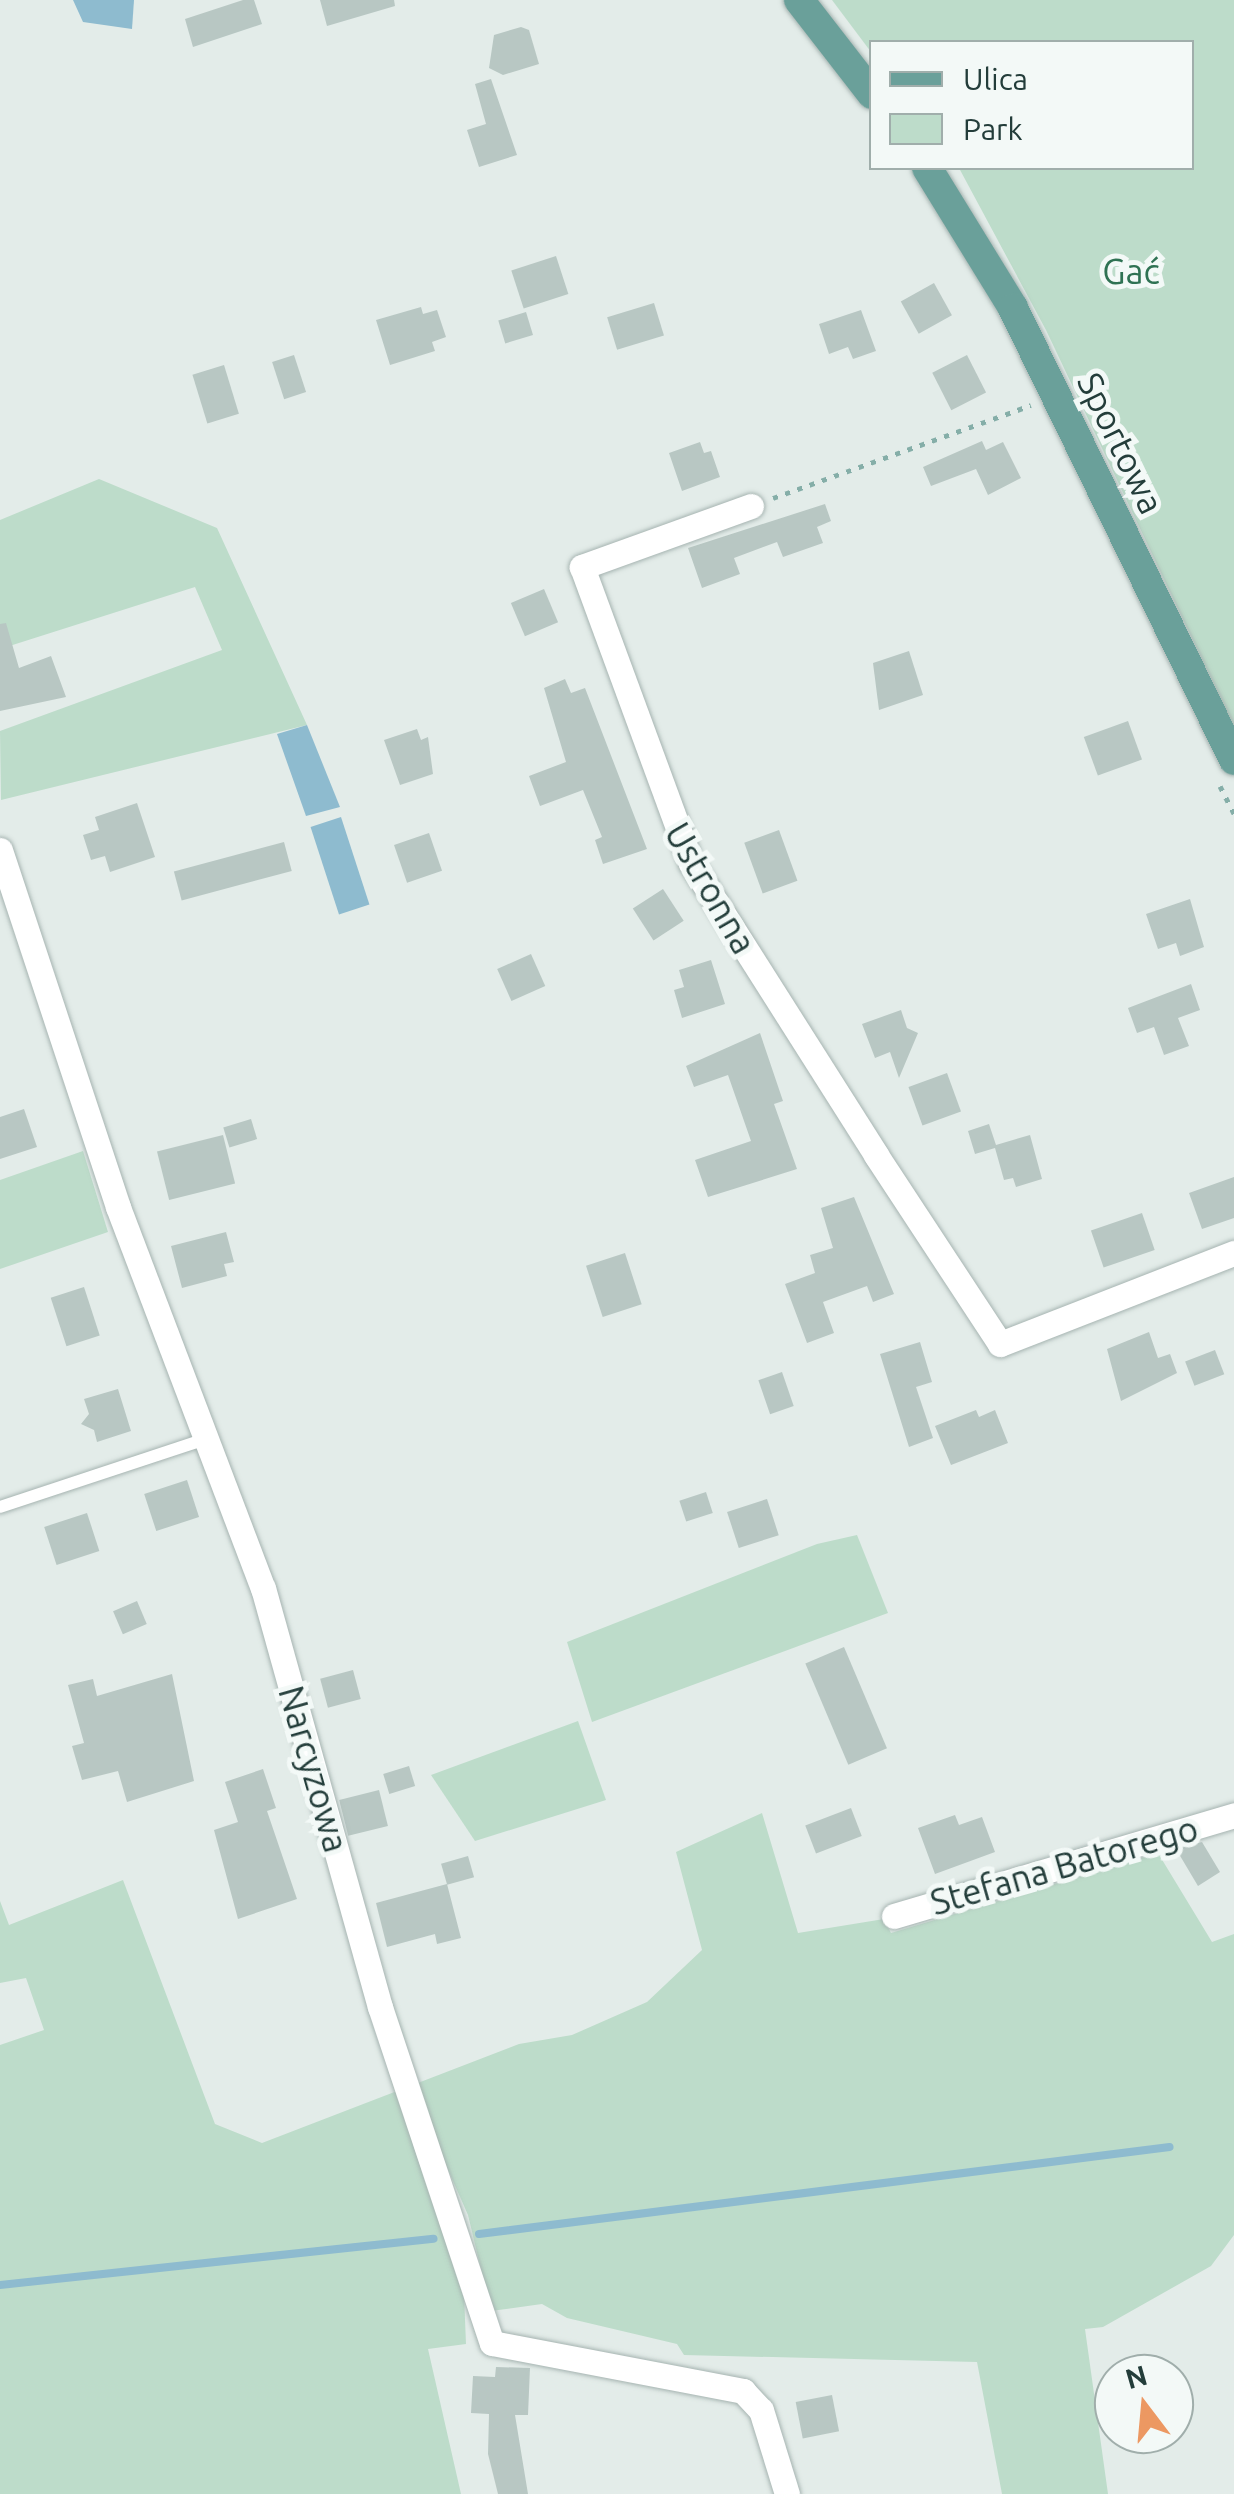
<!DOCTYPE html>
<meta charset="utf-8">
<style>
body{margin:0}
#map{position:relative;width:1234px;height:2494px;overflow:hidden;background:#e3ece9;font-family:Ubuntu,sans-serif}
div>[style]{position:absolute}
.green>*{inset:0;background:#bddcca}
.water>*{inset:0;background:#8ebbcf;transform-origin:0 0}
.stream>*{height:8px;margin:-4px;padding:0 4px;transform-origin:4px;border-radius:4px;background:#8ebbcf}
.building>*{inset:0;background:#b8c7c3;transform-origin:0 0}
.path>*{height:5px;margin-top:-2.5px;transform-origin:0;background:repeating-linear-gradient(90deg,#85aea8 0 5px,transparent 0 13px)}
.roads{filter:drop-shadow(0 0 2px #a6b4b1) drop-shadow(0 0 2px #a6b4b1)}
.lane>*{height:12px;margin:-6px;padding:0 6px;transform-origin:6px;border-radius:6px;background:#fff}
.street>*{height:25px;margin:-12.5px;padding:0 12.5px;transform-origin:12.5px;border-radius:12.5px;background:#fff}
.primary>*{height:30px;margin:-15px;padding:0 15px;transform-origin:15px;border-radius:15px;background:#6aa09a}
span{translate:-50% -50%;white-space:nowrap;text-align:center;line-height:1.15;-webkit-text-stroke:10px #f3f9f7;paint-order:stroke}
.park-label{font-size:35px;color:#2f7253}
.street-label{font-size:35px;color:#233d3a}
.legend{position:absolute;left:869px;top:40px;width:325px;height:130px;box-sizing:border-box;background:#f3f9f7;border:2px solid #a0aeab;margin:0;padding:12px 18px;list-style:none;font-size:30px;color:#233d3a}
.legend li{display:flex;align-items:center;gap:20px;height:50px}
.legend b{width:50px;border:2px solid #a0aeab}
.north{position:absolute;left:1094px;top:2354px;width:100px;height:100px;box-sizing:border-box;background:#f3f9f7;border:2px solid #a0aeab;border-radius:50%;rotate:344deg;font-size:28px;font-weight:700;line-height:40px;text-align:center;color:#233d3a}
.north::after{content:'';display:block;margin:auto;width:35px;height:45px;background:#ec9862;clip-path:polygon(50% 0,100% 100%,50% 72%,0 100%)}
</style>
<div id="map">
<div class="green">
<i style="clip-path:polygon(832px 0,1234px 0,1234px 727px,1046px 330px,959px 168px,1192px 168px,1192px 42px,872px 42px,871px 52px)"></i>
<i style="clip-path:polygon(99px 479px,217px 528px,307px 725px,1px 800px,0 731px,222px 650px,195px 587px,0 649px,0 520px)"></i>
<i style="clip-path:polygon(83px 1151px,108px 1232px,0 1269px,0 1180px)"></i>
<i style="clip-path:polygon(857px 1535px,888px 1613px,592px 1722px,567px 1642px,817px 1544px)"></i>
<i style="clip-path:polygon(578px 1721px,606px 1800px,475px 1841px,431px 1775px)"></i>
<i style="clip-path:polygon(762px 1813px,798px 1933px,884px 1919px,891px 1933px,1158px 1853px,1212px 1942px,1234px 1934px,1234px 2235px,1211px 2266px,1103px 2327px,1085px 2329px,1108px 2494px,1002px 2494px,977px 2362px,684px 2355px,677px 2344px,567px 2318px,542px 2304px,491px 2311px,468px 2215px,427px 2122px,463px 2268px,466px 2344px,428px 2349px,461px 2494px,0 2494px,0 2045px,44px 2030px,26px 1978px,0 1983px,0 1901px,9px 1925px,123px 1880px,215px 2124px,262px 2143px,519px 2044px,572px 2035px,647px 2002px,702px 1950px,676px 1852px)"></i>
</div>
<div class="water">
<i style="clip-path:polygon(73px 0,134px 0,132px 29px,83px 22px)"></i>
<i style="clip-path:polygon(307px 725px,340px 807px,306px 816px,277px 734px)"></i>
<i style="left:341px;top:817px;width:92px;height:32px;rotate:72deg"></i>
</div>
<div class="stream">
<i style="left:479px;top:2234px;width:696px;rotate:-7.18deg"></i>
<i style="left:0;top:2285px;width:436px;rotate:-6.1deg"></i>
</div>
<div class="building">
<i style="clip-path:polygon(243px 0,254px 0,262px 24px,193px 47px,185px 19px)"></i>
<i style="clip-path:polygon(320px 0,394px 0,395px 6px,327px 26px)"></i>
<i style="clip-path:polygon(521px 27px,529px 30px,539px 64px,503px 75px,489px 68px,494px 35px)"></i>
<i style="clip-path:polygon(491px 79px,517px 155px,479px 167px,467px 130px,486px 124px,475px 84px)"></i>
<i style="left:556px;top:256px;width:40px;height:47px;rotate:72deg"></i>
<i style="left:934px;top:283px;width:37px;height:38px;rotate:61deg"></i>
<i style="left:654px;top:303px;width:34px;height:49px;rotate:73deg"></i>
<i style="clip-path:polygon(421px 307px,423px 314px,437px 310px,446px 337px,432px 342px,435px 351px,390px 365px,376px 320px)"></i>
<i style="clip-path:polygon(861px 310px,876px 351px,853px 359px,848px 347px,829px 354px,819px 324px)"></i>
<i style="left:526px;top:312px;width:24px;height:29px;rotate:73deg"></i>
<i style="left:294px;top:355px;width:39px;height:23px;rotate:72deg"></i>
<i style="left:967px;top:355px;width:42px;height:39px;rotate:63deg"></i>
<i style="left:224px;top:365px;width:51px;height:33px;rotate:73deg"></i>
<i style="clip-path:polygon(982px 441px,986px 450px,1003px 442px,1021px 478px,988px 495px,976px 469px,931px 486px,923px 467px)"></i>
<i style="clip-path:polygon(700px 442px,704px 453px,711px 451px,720px 477px,682px 491px,669px 453px)"></i>
<i style="clip-path:polygon(825px 504px,831px 521px,817px 527px,823px 543px,783px 557px,777px 542px,734px 558px,740px 574px,702px 588px,688px 548px)"></i>
<i style="left:544px;top:589px;width:36px;height:36px;rotate:67deg"></i>
<i style="clip-path:polygon(6px 623px,19px 668px,51px 656px,66px 697px,0 711px,0 624px)"></i>
<i style="clip-path:polygon(909px 651px,923px 695px,879px 710px,873px 663px)"></i>
<i style="clip-path:polygon(565px 679px,571px 693px,585px 688px,647px 849px,603px 864px,595px 840px,602px 837px,583px 790px,540px 806px,529px 776px,566px 762px,544px 688px)"></i>
<i style="left:1128px;top:721px;width:41px;height:47px;rotate:70deg"></i>
<i style="clip-path:polygon(417px 729px,421px 740px,428px 737px,433px 774px,400px 785px,384px 740px)"></i>
<i style="clip-path:polygon(137px 803px,155px 857px,110px 872px,105px 856px,91px 860px,83px 835px,99px 830px,95px 817px)"></i>
<i style="left:779px;top:830px;width:54px;height:37px;rotate:70deg"></i>
<i style="left:429px;top:833px;width:40px;height:37px;rotate:71deg"></i>
<i style="left:284px;top:842px;width:30px;height:114px;rotate:75deg"></i>
<i style="left:663px;top:889px;width:38px;height:36px;rotate:57deg"></i>
<i style="clip-path:polygon(1190px 899px,1204px 947px,1180px 956px,1176px 943px,1158px 949px,1146px 914px)"></i>
<i style="left:531px;top:954px;width:35px;height:37px;rotate:66deg"></i>
<i style="clip-path:polygon(711px 960px,725px 1004px,682px 1018px,674px 990px,684px 987px,679px 970px)"></i>
<i style="clip-path:polygon(1191px 984px,1200px 1010px,1178px 1018px,1189px 1046px,1164px 1055px,1154px 1027px,1137px 1033px,1128px 1008px)"></i>
<i style="clip-path:polygon(901px 1010px,907px 1028px,918px 1033px,899px 1078px,890px 1052px,875px 1058px,862px 1024px)"></i>
<i style="clip-path:polygon(760px 1033px,783px 1101px,774px 1104px,797px 1169px,708px 1197px,695px 1160px,751px 1141px,728px 1075px,694px 1087px,686px 1066px)"></i>
<i style="left:947px;top:1073px;width:41px;height:41px;rotate:70deg"></i>
<i style="clip-path:polygon(24px 1109px,37px 1147px,0 1159px,0 1117px)"></i>
<i style="left:251px;top:1119px;width:21px;height:29px;rotate:73deg"></i>
<i style="clip-path:polygon(989px 1124px,996px 1145px,1030px 1135px,1042px 1179px,1016px 1187px,1013px 1178px,1004px 1180px,995px 1148px,975px 1154px,968px 1131px)"></i>
<i style="left:223px;top:1135px;width:50px;height:68px;rotate:76deg"></i>
<i style="clip-path:polygon(1234px 1177px,1234px 1218px,1202px 1229px,1189px 1193px)"></i>
<i style="clip-path:polygon(854px 1197px,894px 1294px,873px 1302px,867px 1286px,823px 1302px,834px 1333px,807px 1343px,785px 1284px,815px 1273px,810px 1255px,833px 1248px,821px 1208px)"></i>
<i style="left:1142px;top:1213px;width:39px;height:54px;rotate:71deg"></i>
<i style="clip-path:polygon(226px 1232px,234px 1262px,224px 1264px,227px 1276px,182px 1288px,171px 1246px)"></i>
<i style="left:625px;top:1253px;width:54px;height:41px;rotate:72deg"></i>
<i style="left:84px;top:1287px;width:51px;height:35px;rotate:72deg"></i>
<i style="clip-path:polygon(1149px 1332px,1158px 1358px,1170px 1354px,1177px 1373px,1121px 1401px,1107px 1349px)"></i>
<i style="clip-path:polygon(920px 1342px,932px 1382px,916px 1387px,933px 1438px,909px 1447px,880px 1354px)"></i>
<i style="left:1215px;top:1350px;width:26px;height:32px;rotate:69deg"></i>
<i style="left:782px;top:1372px;width:36px;height:25px;rotate:71deg"></i>
<i style="clip-path:polygon(118px 1389px,131px 1431px,97px 1442px,94px 1430px,81px 1424px,89px 1414px,84px 1399px)"></i>
<i style="clip-path:polygon(976px 1410px,979px 1417px,995px 1410px,1008px 1443px,951px 1465px,935px 1426px)"></i>
<i style="left:187px;top:1480px;width:39px;height:45px;rotate:72deg"></i>
<i style="left:706px;top:1492px;width:22px;height:28px;rotate:72deg"></i>
<i style="left:767px;top:1499px;width:38px;height:42px;rotate:72deg"></i>
<i style="left:87px;top:1513px;width:40px;height:45px;rotate:72deg"></i>
<i style="left:137px;top:1601px;width:25px;height:26px;rotate:67deg"></i>
<i style="left:844px;top:1647px;width:110px;height:42px;rotate:67deg"></i>
<i style="left:353px;top:1670px;width:30px;height:34px;rotate:75deg"></i>
<i style="clip-path:polygon(172px 1674px,194px 1781px,127px 1802px,118px 1771px,82px 1780px,72px 1746px,84px 1743px,68px 1685px,93px 1679px,97px 1696px)"></i>
<i style="left:409px;top:1766px;width:21px;height:27px;rotate:73deg"></i>
<i style="clip-path:polygon(263px 1769px,276px 1808px,267px 1811px,297px 1899px,238px 1919px,214px 1830px,238px 1822px,225px 1782px)"></i>
<i style="left:379px;top:1790px;width:37px;height:41px;rotate:76deg"></i>
<i style="left:851px;top:1808px;width:30px;height:49px;rotate:69deg"></i>
<i style="clip-path:polygon(955px 1815px,959px 1825px,982px 1817px,995px 1852px,935px 1874px,918px 1828px)"></i>
<i style="clip-path:polygon(1202px 1842px,1220px 1872px,1198px 1886px,1176px 1849px)"></i>
<i style="left:468px;top:1856px;width:22px;height:28px;rotate:74deg"></i>
<i style="clip-path:polygon(447px 1884px,461px 1938px,437px 1944px,435px 1934px,387px 1947px,376px 1903px)"></i>
<i style="clip-path:polygon(496px 2367px,530px 2368px,528px 2415px,515px 2415px,528px 2494px,498px 2494px,488px 2454px,489px 2414px,471px 2413px,473px 2376px,495px 2377px)"></i>
<i style="left:832px;top:2395px;width:37px;height:37px;rotate:79deg"></i>
</div>
<div class="path">
<i style="left:773px;top:498px;width:274px;rotate:-19.8deg"></i>
<i style="left:1220px;top:786px;width:31px;rotate:63deg"></i>
</div>
<div class="roads">
<div class="lane">
<i style="left:0;top:1507px;width:217px;rotate:-18.3deg"></i>
</div>
<div class="street">
<i style="left:751px;top:506px;width:180px;rotate:160.2deg"></i>
<i style="left:582px;top:567px;width:315px;rotate:69.8deg"></i>
<i style="left:691px;top:863px;width:346px;rotate:57.6deg"></i>
<i style="left:876px;top:1155px;width:226px;rotate:56.7deg"></i>
<i style="left:1000px;top:1344px;width:251px;rotate:-21.3deg"></i>
<i style="left:0;top:850px;width:376px;rotate:71.7deg"></i>
<i style="left:118px;top:1207px;width:408px;rotate:69.2deg"></i>
<i style="left:263px;top:1588px;width:435px;rotate:74.4deg"></i>
<i style="left:380px;top:2007px;width:354px;rotate:71.6deg"></i>
<i style="left:492px;top:2343px;width:256px;rotate:10.8deg"></i>
<i style="left:743px;top:2391px;width:26px;rotate:47deg"></i>
<i style="left:761px;top:2410px;width:88px;rotate:72.8deg"></i>
<i style="left:894px;top:1916px;width:355px;rotate:-16.5deg"></i>
</div>
<div class="primary">
<i style="left:799px;top:0;width:119px;rotate:52.2deg"></i>
<i style="left:927px;top:168px;width:164px;rotate:58.4deg"></i>
<i style="left:1013px;top:308px;width:503px;rotate:63.94deg"></i>
</div>
</div>
<div class="park-label">
<span style="left:1131px;top:271px">Gać</span>
</div>
<div class="street-label">
<span style="left:1121px;top:443px;rotate:64deg">Sportowa</span>
<span style="left:711px;top:888px;rotate:60deg">Ustronna</span>
<span style="left:314px;top:1769px;rotate:74deg">Narcyzowa</span>
<span style="left:1064px;top:1865px;rotate:-16deg">Stefana Batorego</span>
</div>
<ul class="legend">
<li><b style="height:12px;background:#6aa09a"></b>Ulica</li>
<li><b style="height:28px;background:#bddcca"></b>Park</li>
</ul>
<div class="north">N</div>
</div>
